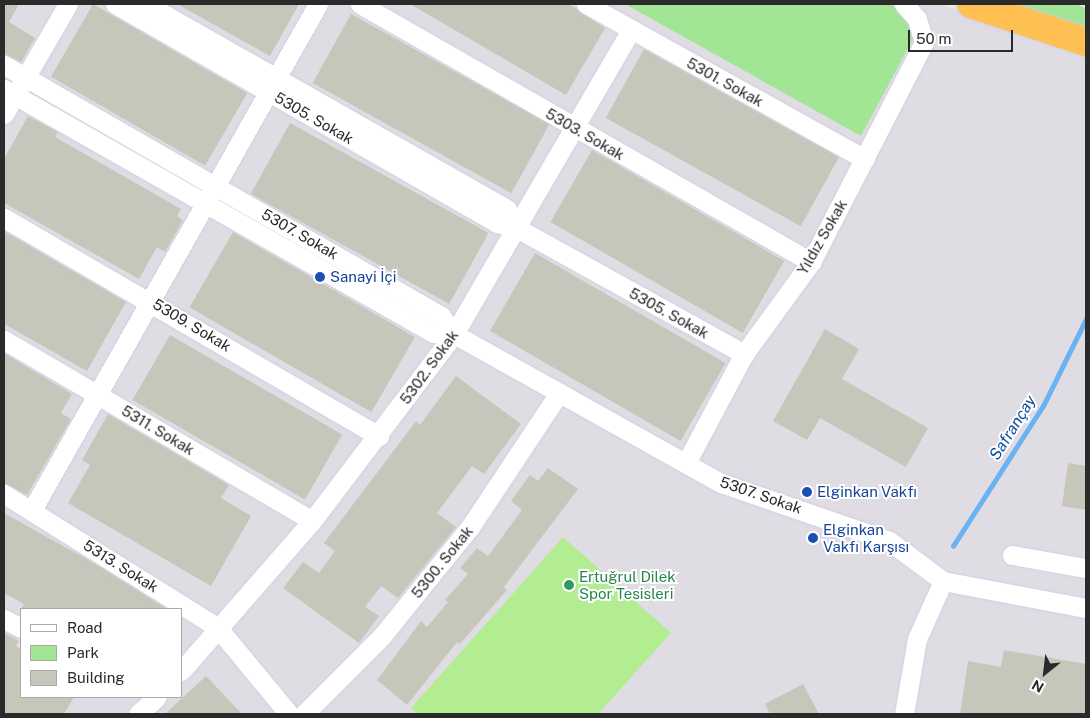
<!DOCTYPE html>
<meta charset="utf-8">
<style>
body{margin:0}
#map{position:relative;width:1090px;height:718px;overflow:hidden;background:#ece8db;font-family:"Public Sans",sans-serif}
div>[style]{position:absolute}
.industrial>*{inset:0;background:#e0dce4}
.green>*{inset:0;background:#a1e595}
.pitch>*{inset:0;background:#b3ed91}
.stream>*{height:4.5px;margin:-2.25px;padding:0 2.25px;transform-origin:2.25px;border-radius:2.25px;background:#6ab3f2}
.building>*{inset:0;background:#c7c6ba;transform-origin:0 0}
.roads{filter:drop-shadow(0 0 1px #d0d0e3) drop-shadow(0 0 1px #d0d0e3)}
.minor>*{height:19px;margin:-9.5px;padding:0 9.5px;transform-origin:9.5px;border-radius:9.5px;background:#fff}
.highway>*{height:28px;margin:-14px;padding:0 14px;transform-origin:14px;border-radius:14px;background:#ffc053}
.dots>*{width:14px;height:14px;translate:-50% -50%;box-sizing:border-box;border:2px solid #fff;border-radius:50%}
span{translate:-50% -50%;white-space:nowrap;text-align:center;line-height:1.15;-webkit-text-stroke:4px #fff;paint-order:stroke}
.street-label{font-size:15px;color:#2a2a2a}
.transit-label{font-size:15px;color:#164399}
.left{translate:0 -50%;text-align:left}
.leisure-label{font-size:15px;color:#27864d}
.water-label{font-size:16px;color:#094d9e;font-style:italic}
.frame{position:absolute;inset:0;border:5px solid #2a2a2a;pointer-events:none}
.legend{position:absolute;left:20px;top:608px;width:162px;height:90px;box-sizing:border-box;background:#fff;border:1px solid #aaa;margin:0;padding:6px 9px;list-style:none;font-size:15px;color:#2a2a2a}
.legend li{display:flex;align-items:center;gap:10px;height:25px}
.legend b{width:25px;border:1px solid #aaa}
.north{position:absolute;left:1020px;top:648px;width:50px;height:50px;-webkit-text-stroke:4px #fff;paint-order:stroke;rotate:209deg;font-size:14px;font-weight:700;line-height:20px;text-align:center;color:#2a2a2a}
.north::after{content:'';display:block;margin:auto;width:18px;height:22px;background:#2a2a2a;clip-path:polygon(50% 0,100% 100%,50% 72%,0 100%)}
.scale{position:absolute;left:908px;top:30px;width:105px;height:22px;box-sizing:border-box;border:2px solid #2a2a2a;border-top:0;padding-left:6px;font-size:15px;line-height:18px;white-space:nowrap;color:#2a2a2a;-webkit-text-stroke:4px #fff;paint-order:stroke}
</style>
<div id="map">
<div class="industrial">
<i style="clip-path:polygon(evenodd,4px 4px,938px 4px,1086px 50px,1086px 714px,4px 714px,4px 4px,21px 609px,181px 609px,181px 697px,21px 697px,21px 609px)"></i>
</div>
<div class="green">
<i style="clip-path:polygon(625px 4px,891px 4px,907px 20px,913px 39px,861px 136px)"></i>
<i style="clip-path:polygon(1006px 4px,1075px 4px,1086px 8px,1086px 31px)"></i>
</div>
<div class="pitch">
<i style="clip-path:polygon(563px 537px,671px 633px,598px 714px,418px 714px,411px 708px)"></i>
</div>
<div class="stream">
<i style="left:953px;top:546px;width:166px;rotate:-57.3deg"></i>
<i style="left:1043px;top:406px;width:97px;rotate:-63.7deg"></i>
</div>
<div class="building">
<i style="clip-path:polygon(4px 4px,19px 4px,9px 22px,35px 38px,21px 62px,4px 54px)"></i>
<i style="left:93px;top:4px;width:178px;height:84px;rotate:30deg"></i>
<i style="clip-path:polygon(177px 4px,299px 4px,270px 56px)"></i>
<i style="clip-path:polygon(410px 4px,569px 4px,605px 28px,566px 95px)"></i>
<i style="left:351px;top:14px;width:227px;height:79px;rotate:29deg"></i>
<i style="left:644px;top:49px;width:223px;height:79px;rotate:29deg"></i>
<i style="clip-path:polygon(28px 116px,58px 132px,55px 137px,181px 209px,177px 216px,183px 220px,165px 252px,157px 247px,139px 279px,4px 203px,4px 159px)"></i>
<i style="left:290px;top:123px;width:227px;height:81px;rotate:29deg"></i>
<i style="left:592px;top:150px;width:222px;height:83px;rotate:30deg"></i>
<i style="clip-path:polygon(4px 231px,126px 302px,87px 371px,4px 324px)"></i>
<i style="left:233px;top:232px;width:210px;height:87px;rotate:30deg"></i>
<i style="left:535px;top:253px;width:220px;height:90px;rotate:30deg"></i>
<i style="clip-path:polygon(825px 329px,859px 349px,842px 379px,928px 428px,906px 467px,820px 418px,807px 440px,773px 421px)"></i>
<i style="left:170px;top:335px;width:199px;height:75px;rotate:30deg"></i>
<i style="clip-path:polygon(4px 353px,72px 394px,61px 413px,71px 419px,27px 495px,4px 483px)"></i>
<i style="clip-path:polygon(456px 376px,521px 424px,484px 474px,472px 466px,437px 513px,456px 527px,398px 598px,381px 586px,365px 607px,379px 616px,359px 643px,283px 588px,303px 562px,319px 573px,335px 551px,324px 543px,416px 421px,420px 425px)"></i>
<i style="clip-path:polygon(108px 414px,229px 485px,221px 498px,251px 516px,211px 586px,68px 503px,90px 465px,82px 460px)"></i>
<i style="clip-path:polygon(1068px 463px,1086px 466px,1086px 510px,1062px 506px)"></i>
<i style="clip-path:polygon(548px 468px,578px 489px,504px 587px,507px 590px,460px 644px,457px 642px,407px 705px,377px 680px,421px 621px,427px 627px,448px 602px,445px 600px,468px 574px,460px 568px,477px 548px,488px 556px,522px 510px,511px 501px,530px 475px,538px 481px)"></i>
<i style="clip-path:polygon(4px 513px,99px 566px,167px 609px,21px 609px,24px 604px,4px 593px)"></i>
<i style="clip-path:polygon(4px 633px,19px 641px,16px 646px,21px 650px,21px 697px,74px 697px,64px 714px,4px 714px)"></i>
<i style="clip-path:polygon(1004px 650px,1086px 664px,1086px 714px,960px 714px,968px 661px,1001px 667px)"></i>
<i style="clip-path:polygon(206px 676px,242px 714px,165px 714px)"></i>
<i style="clip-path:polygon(803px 684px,819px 714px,770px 714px,765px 704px)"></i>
</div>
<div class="roads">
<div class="minor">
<i style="left:115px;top:4px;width:440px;rotate:29.8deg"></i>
<i style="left:497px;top:223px;width:18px;rotate:13deg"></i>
<i style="left:515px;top:227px;width:262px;rotate:29deg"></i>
<i style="left:146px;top:4px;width:415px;rotate:29.6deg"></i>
<i style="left:507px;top:209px;width:20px;rotate:66deg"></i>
<i style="left:360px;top:4px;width:520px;rotate:29.77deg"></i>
<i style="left:586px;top:4px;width:319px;rotate:29.1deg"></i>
<i style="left:4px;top:65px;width:504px;rotate:29.87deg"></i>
<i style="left:441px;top:316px;width:22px;rotate:54deg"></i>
<i style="left:454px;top:334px;width:306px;rotate:29.2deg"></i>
<i style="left:721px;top:483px;width:178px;rotate:19deg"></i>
<i style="left:889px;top:541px;width:67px;rotate:36.5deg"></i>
<i style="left:943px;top:581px;width:146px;rotate:10.7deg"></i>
<i style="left:4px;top:89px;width:494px;rotate:29.6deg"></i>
<i style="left:433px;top:333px;width:21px;rotate:3deg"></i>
<i style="left:4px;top:114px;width:127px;rotate:-59.8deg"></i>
<i style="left:4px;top:218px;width:434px;rotate:30.2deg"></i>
<i style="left:4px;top:340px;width:357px;rotate:30.4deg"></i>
<i style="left:686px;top:463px;width:123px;rotate:-62deg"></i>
<i style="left:744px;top:354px;width:114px;rotate:-53.9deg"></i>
<i style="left:811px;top:262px;width:247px;rotate:-62.8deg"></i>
<i style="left:924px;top:42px;width:24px;rotate:-107deg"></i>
<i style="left:917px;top:19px;width:20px;rotate:-131deg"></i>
<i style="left:4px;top:494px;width:251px;rotate:32deg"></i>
<i style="left:217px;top:627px;width:113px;rotate:50.4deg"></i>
<i style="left:32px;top:510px;width:581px;rotate:-60.52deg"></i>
<i style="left:1012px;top:555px;width:75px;rotate:10deg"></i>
<i style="left:4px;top:619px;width:19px;rotate:28deg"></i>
<i style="left:181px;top:671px;width:199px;rotate:-48.9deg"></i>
<i style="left:312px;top:521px;width:235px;rotate:-52.8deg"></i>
<i style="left:454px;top:334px;width:352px;rotate:-59.8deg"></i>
<i style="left:138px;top:714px;width:25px;rotate:-42deg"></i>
<i style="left:304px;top:714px;width:110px;rotate:-45deg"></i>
<i style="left:382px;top:636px;width:140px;rotate:-51.1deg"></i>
<i style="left:470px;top:527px;width:161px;rotate:-56.4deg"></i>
<i style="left:904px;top:714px;width:76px;rotate:-80.2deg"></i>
<i style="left:917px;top:639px;width:64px;rotate:-65.9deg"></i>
</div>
<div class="highway">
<i style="left:971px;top:4px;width:121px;rotate:18.3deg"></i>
</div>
</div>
<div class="dots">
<i style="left:320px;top:277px;background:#1a4fb4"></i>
<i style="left:807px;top:492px;background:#1a4fb4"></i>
<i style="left:813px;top:538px;background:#1a4fb4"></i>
<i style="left:569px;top:585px;background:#2e9e5b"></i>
</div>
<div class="street-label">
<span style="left:725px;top:82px;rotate:29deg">5301. Sokak</span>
<span style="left:314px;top:118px;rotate:30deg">5305. Sokak</span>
<span style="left:585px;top:134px;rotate:30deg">5303. Sokak</span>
<span style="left:300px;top:234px;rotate:30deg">5307. Sokak</span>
<span style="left:822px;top:237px;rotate:-60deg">Yıldız Sokak</span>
<span style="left:669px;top:313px;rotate:29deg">5305. Sokak</span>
<span style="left:192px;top:325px;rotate:31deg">5309. Sokak</span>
<span style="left:429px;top:367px;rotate:-54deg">5302. Sokak</span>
<span style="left:158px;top:430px;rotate:31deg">5311. Sokak</span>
<span style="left:761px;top:495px;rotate:19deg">5307. Sokak</span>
<span style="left:442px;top:562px;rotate:-51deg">5300. Sokak</span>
<span style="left:121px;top:566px;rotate:32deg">5313. Sokak</span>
</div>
<div class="transit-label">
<span class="left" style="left:330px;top:277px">Sanayi İçi</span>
<span class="left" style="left:817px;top:492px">Elginkan Vakfı</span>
<span class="left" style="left:823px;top:538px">Elginkan<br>Vakfı Karşısı</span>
</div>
<div class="leisure-label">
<span class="left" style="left:579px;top:585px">Ertuğrul Dilek<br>Spor Tesisleri</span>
</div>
<div class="water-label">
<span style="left:1013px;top:428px;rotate:-58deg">Safrançay</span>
</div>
<div class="frame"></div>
<ul class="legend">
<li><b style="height:6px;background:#fff"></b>Road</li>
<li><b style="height:14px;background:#a1e595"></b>Park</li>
<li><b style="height:14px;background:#c7c6ba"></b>Building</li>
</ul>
<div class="north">N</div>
<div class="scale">50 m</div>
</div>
